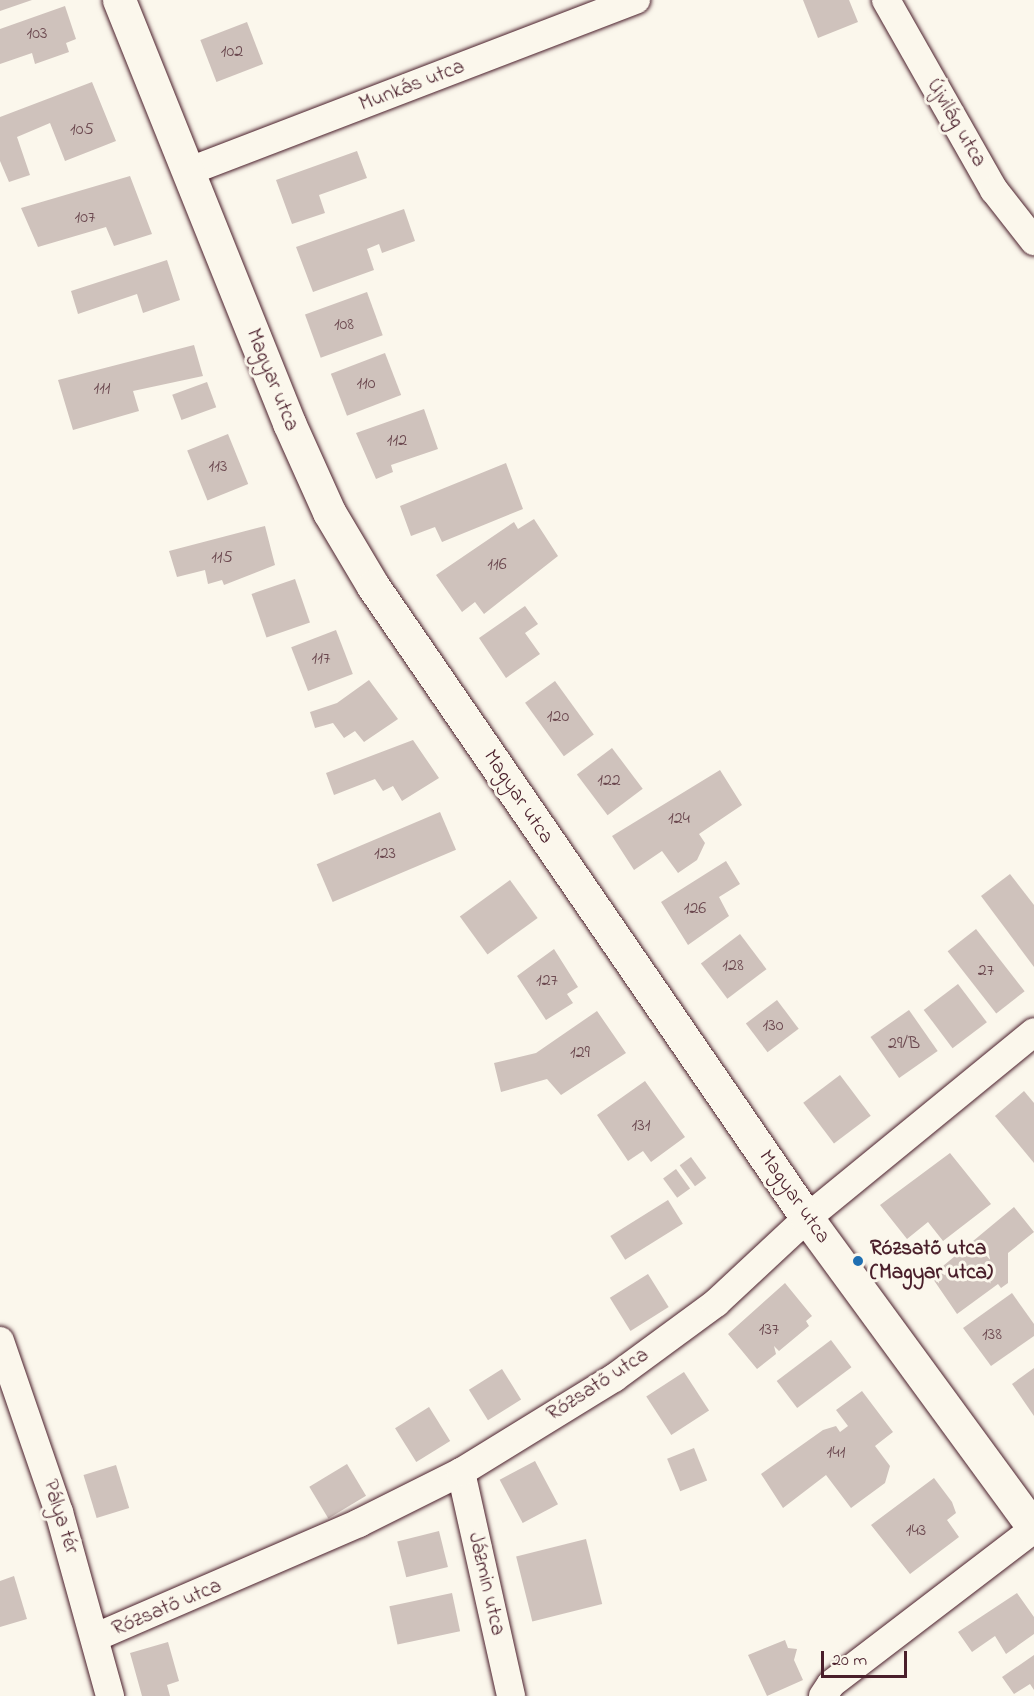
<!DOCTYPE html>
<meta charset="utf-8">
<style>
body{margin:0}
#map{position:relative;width:1034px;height:1696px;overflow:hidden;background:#fbf7ec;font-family:"Indie Flower",sans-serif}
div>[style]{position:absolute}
.building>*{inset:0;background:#cfc2bc;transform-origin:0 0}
.roads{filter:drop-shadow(0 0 2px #4a1f2b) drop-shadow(0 0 2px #4a1f2b)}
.street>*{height:28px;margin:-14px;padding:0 14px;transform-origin:14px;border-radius:14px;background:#fbf7ec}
.secondary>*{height:33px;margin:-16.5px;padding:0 16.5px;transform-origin:16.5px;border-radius:16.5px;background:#fbf7ec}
.dots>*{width:16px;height:16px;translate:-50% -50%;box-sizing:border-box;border:3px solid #fbf7ec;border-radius:50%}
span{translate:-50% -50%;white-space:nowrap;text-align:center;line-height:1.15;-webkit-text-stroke:6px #fbf7ec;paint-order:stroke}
.number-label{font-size:18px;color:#6b484f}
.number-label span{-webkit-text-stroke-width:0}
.street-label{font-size:21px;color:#4a1f2b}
.poi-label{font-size:21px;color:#4a1f2b;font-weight:700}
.left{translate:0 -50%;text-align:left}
.scale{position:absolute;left:821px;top:1651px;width:86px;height:27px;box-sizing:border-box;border:3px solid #4a1f2b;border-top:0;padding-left:8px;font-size:18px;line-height:21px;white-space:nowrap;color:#4a1f2b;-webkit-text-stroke:4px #fbf7ec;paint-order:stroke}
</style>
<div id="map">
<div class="building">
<i style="clip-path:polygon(0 0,32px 0,0 11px)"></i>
<i style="clip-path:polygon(803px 0,849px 0,858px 22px,818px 38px)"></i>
<i style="clip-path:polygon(65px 6px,76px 39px,66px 43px,69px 52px,35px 64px,32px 53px,0 64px,0 29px)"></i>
<i style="left:247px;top:22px;width:45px;height:50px;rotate:69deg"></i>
<i style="clip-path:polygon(92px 82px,116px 141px,65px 161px,50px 123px,17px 137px,30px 175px,9px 182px,0 161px,0 117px)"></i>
<i style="clip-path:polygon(357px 151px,367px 178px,319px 195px,325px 213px,292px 224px,276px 180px)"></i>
<i style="clip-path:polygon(130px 176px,152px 234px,114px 246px,106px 227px,38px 247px,21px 208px)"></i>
<i style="clip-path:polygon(404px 209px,415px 241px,382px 253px,379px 244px,367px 249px,374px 270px,313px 292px,296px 247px)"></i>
<i style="clip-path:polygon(167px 260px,180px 300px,143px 313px,137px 294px,78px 314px,71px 291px)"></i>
<i style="left:367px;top:292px;width:46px;height:66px;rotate:70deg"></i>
<i style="clip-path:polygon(194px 345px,203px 376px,133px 391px,139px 411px,73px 430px,58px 380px)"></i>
<i style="left:385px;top:353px;width:45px;height:58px;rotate:69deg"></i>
<i style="left:207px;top:382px;width:27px;height:37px;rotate:70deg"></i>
<i style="clip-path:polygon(424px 409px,438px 449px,391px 465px,393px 472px,376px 479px,356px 433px)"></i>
<i style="left:228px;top:434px;width:54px;height:44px;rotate:68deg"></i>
<i style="clip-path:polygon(506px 463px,523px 509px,442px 542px,435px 527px,411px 536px,400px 506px)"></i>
<i style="clip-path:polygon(534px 519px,558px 556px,484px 614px,475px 602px,462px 612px,436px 575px,514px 522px,518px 529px)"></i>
<i style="clip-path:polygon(265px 526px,275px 565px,224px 585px,222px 580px,208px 584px,205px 570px,177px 577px,169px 551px)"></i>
<i style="left:295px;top:579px;width:46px;height:46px;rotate:71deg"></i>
<i style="clip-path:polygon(525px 606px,538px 624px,525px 633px,540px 654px,506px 678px,479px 638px)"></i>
<i style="left:336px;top:630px;width:47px;height:48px;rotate:69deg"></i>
<i style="clip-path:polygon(369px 680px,398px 719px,364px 742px,355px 731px,344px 738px,333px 723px,315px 728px,310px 712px,337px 703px)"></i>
<i style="left:555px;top:681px;width:66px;height:37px;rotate:54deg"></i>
<i style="clip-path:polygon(413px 740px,439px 778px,402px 801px,393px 786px,383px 791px,375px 779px,334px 795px,326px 773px)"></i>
<i style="left:612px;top:748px;width:51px;height:44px;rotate:53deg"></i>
<i style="clip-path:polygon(720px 770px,742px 805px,699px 834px,705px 843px,697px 860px,678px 873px,662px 851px,634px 870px,612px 836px)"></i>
<i style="left:440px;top:812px;width:41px;height:134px;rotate:67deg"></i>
<i style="clip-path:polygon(726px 861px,740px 884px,719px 897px,729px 916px,688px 945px,661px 902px)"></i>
<i style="clip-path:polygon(1010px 874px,1034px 905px,1034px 967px,981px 896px)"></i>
<i style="left:510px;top:880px;width:47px;height:62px;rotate:54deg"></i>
<i style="left:976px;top:929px;width:79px;height:36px;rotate:52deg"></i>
<i style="left:740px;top:934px;width:44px;height:49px;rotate:53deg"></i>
<i style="clip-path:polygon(554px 949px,578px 987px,567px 994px,573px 1003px,546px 1020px,517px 976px)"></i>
<i style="left:958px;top:984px;width:48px;height:43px;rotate:53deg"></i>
<i style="left:777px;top:1000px;width:36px;height:39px;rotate:53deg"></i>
<i style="left:909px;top:1010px;width:50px;height:47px;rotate:55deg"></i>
<i style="clip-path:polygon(597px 1011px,626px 1053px,561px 1095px,547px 1079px,501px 1092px,494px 1063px,536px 1053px)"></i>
<i style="left:840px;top:1075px;width:51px;height:46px;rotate:53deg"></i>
<i style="clip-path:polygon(645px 1081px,685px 1137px,651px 1162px,643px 1151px,628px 1161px,597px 1115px)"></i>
<i style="clip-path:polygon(1024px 1091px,1034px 1103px,1034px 1163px,995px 1116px)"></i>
<i style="clip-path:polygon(950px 1153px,991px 1204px,943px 1241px,928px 1222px,907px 1239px,880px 1205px)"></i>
<i style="left:691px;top:1157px;width:26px;height:14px;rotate:54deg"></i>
<i style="left:676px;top:1169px;width:24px;height:16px;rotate:54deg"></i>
<i style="left:668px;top:1200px;width:28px;height:68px;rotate:58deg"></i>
<i style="clip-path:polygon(1014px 1207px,1034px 1232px,1008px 1253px,1008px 1283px,1001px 1288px,998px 1284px,957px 1314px,931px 1276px)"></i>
<i style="left:648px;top:1274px;width:39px;height:45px;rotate:58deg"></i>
<i style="clip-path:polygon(785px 1283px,812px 1316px,806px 1321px,809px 1326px,779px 1351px,774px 1346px,776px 1354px,757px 1369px,728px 1334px)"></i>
<i style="clip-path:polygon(1012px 1293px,1034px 1324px,1034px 1336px,991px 1366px,963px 1328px)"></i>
<i style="left:831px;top:1340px;width:34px;height:68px;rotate:53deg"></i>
<i style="clip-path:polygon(1034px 1368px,1034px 1416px,1012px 1384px)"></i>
<i style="left:502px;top:1369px;width:36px;height:39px;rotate:58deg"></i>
<i style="left:684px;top:1372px;width:46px;height:45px;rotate:57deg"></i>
<i style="clip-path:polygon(862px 1391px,893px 1432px,875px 1446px,890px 1466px,885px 1483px,851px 1508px,826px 1475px,783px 1508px,761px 1474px,823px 1430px,836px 1426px,840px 1432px,848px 1426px,836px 1410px)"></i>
<i style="left:429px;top:1407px;width:40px;height:40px;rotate:58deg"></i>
<i style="left:694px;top:1448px;width:35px;height:29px;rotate:68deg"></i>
<i style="left:535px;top:1461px;width:49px;height:40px;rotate:62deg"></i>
<i style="left:347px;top:1464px;width:37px;height:44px;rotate:59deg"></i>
<i style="left:116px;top:1465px;width:45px;height:34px;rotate:73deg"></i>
<i style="clip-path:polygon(934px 1478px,952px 1502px,956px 1513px,947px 1520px,959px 1537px,910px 1574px,871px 1525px)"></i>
<i style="left:439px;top:1531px;width:37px;height:43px;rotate:76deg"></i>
<i style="left:586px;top:1539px;width:67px;height:72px;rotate:76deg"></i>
<i style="clip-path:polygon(14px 1576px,27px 1619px,0 1627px,0 1581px)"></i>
<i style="left:452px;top:1593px;width:39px;height:64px;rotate:78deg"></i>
<i style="clip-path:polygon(1017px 1593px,1034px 1617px,1034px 1634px,1006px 1654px,995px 1636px,972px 1652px,958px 1632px)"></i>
<i style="clip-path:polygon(785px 1640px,788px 1648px,797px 1649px,794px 1660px,803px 1680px,767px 1696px,748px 1655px)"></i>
<i style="clip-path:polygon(168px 1642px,179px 1681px,167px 1685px,170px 1696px,142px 1696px,130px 1653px)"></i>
<i style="clip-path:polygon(1034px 1655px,1034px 1690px,1030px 1684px,1014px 1694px,1002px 1677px)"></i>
</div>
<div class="roads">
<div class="street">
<i style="left:886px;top:0;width:219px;rotate:60.4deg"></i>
<i style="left:994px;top:190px;width:65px;rotate:51.9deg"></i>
<i style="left:187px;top:172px;width:481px;rotate:-21deg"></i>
<i style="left:0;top:1341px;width:181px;rotate:71deg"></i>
<i style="left:59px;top:1512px;width:191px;rotate:74.5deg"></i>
<i style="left:461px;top:1472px;width:230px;rotate:77.4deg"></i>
<i style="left:96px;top:1637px;width:287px;rotate:-23.4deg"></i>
<i style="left:359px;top:1523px;width:114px;rotate:-26.6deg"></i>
<i style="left:461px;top:1472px;width:180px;rotate:-31.6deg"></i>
<i style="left:614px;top:1378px;width:127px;rotate:-36.3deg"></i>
<i style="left:716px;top:1303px;width:125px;rotate:-43deg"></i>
<i style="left:807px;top:1218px;width:293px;rotate:-39.3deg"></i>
<i style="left:823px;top:1696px;width:14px;rotate:-56deg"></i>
<i style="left:831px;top:1684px;width:255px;rotate:-37.4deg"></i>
</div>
<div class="secondary">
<i style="left:119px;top:0;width:456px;rotate:68.1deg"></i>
<i style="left:289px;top:423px;width:98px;rotate:65.8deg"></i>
<i style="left:329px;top:512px;width:86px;rotate:59.3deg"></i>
<i style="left:373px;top:586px;width:767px;rotate:55.52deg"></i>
<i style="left:807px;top:1218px;width:384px;rotate:53.8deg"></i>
</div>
</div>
<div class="dots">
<i style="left:858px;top:1261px;background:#1f6fb2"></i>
</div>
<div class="number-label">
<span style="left:37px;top:34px">103</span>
<span style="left:232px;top:52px">102</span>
<span style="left:82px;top:130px">105</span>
<span style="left:85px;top:218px">107</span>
<span style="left:344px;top:325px">108</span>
<span style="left:366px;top:384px">110</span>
<span style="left:102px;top:389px">111</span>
<span style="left:397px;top:441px">112</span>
<span style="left:218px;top:467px">113</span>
<span style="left:222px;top:558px">115</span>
<span style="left:497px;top:565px">116</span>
<span style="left:321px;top:659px">117</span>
<span style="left:558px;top:717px">120</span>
<span style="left:609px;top:781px">122</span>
<span style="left:679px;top:819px">124</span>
<span style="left:385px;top:854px">123</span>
<span style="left:695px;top:909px">126</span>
<span style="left:733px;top:966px">128</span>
<span style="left:986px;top:971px">27</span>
<span style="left:547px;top:981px">127</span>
<span style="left:773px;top:1026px">130</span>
<span style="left:904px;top:1044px">29/B</span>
<span style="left:580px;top:1053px">129</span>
<span style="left:641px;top:1126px">131</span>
<span style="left:769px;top:1330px">137</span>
<span style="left:992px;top:1335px">138</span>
<span style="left:836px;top:1453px">141</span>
<span style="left:916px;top:1531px">143</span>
</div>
<div class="street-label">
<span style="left:412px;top:86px;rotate:-21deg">Munkás utca</span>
<span style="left:956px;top:123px;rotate:60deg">Újvilág utca</span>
<span style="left:272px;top:380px;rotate:68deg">Magyar utca</span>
<span style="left:518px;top:797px;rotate:56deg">Magyar utca</span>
<span style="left:794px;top:1197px;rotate:55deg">Magyar utca</span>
<span style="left:598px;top:1385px;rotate:-33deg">Rózsatő utca</span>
<span style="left:60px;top:1517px;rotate:72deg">Pálya tér</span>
<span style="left:486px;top:1584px;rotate:77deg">Jázmin utca</span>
<span style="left:167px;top:1608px;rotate:-23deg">Rózsatő utca</span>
</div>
<div class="poi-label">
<span class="left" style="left:870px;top:1261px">Rózsatő utca<br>(Magyar utca)</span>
</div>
<div class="scale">20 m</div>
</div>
